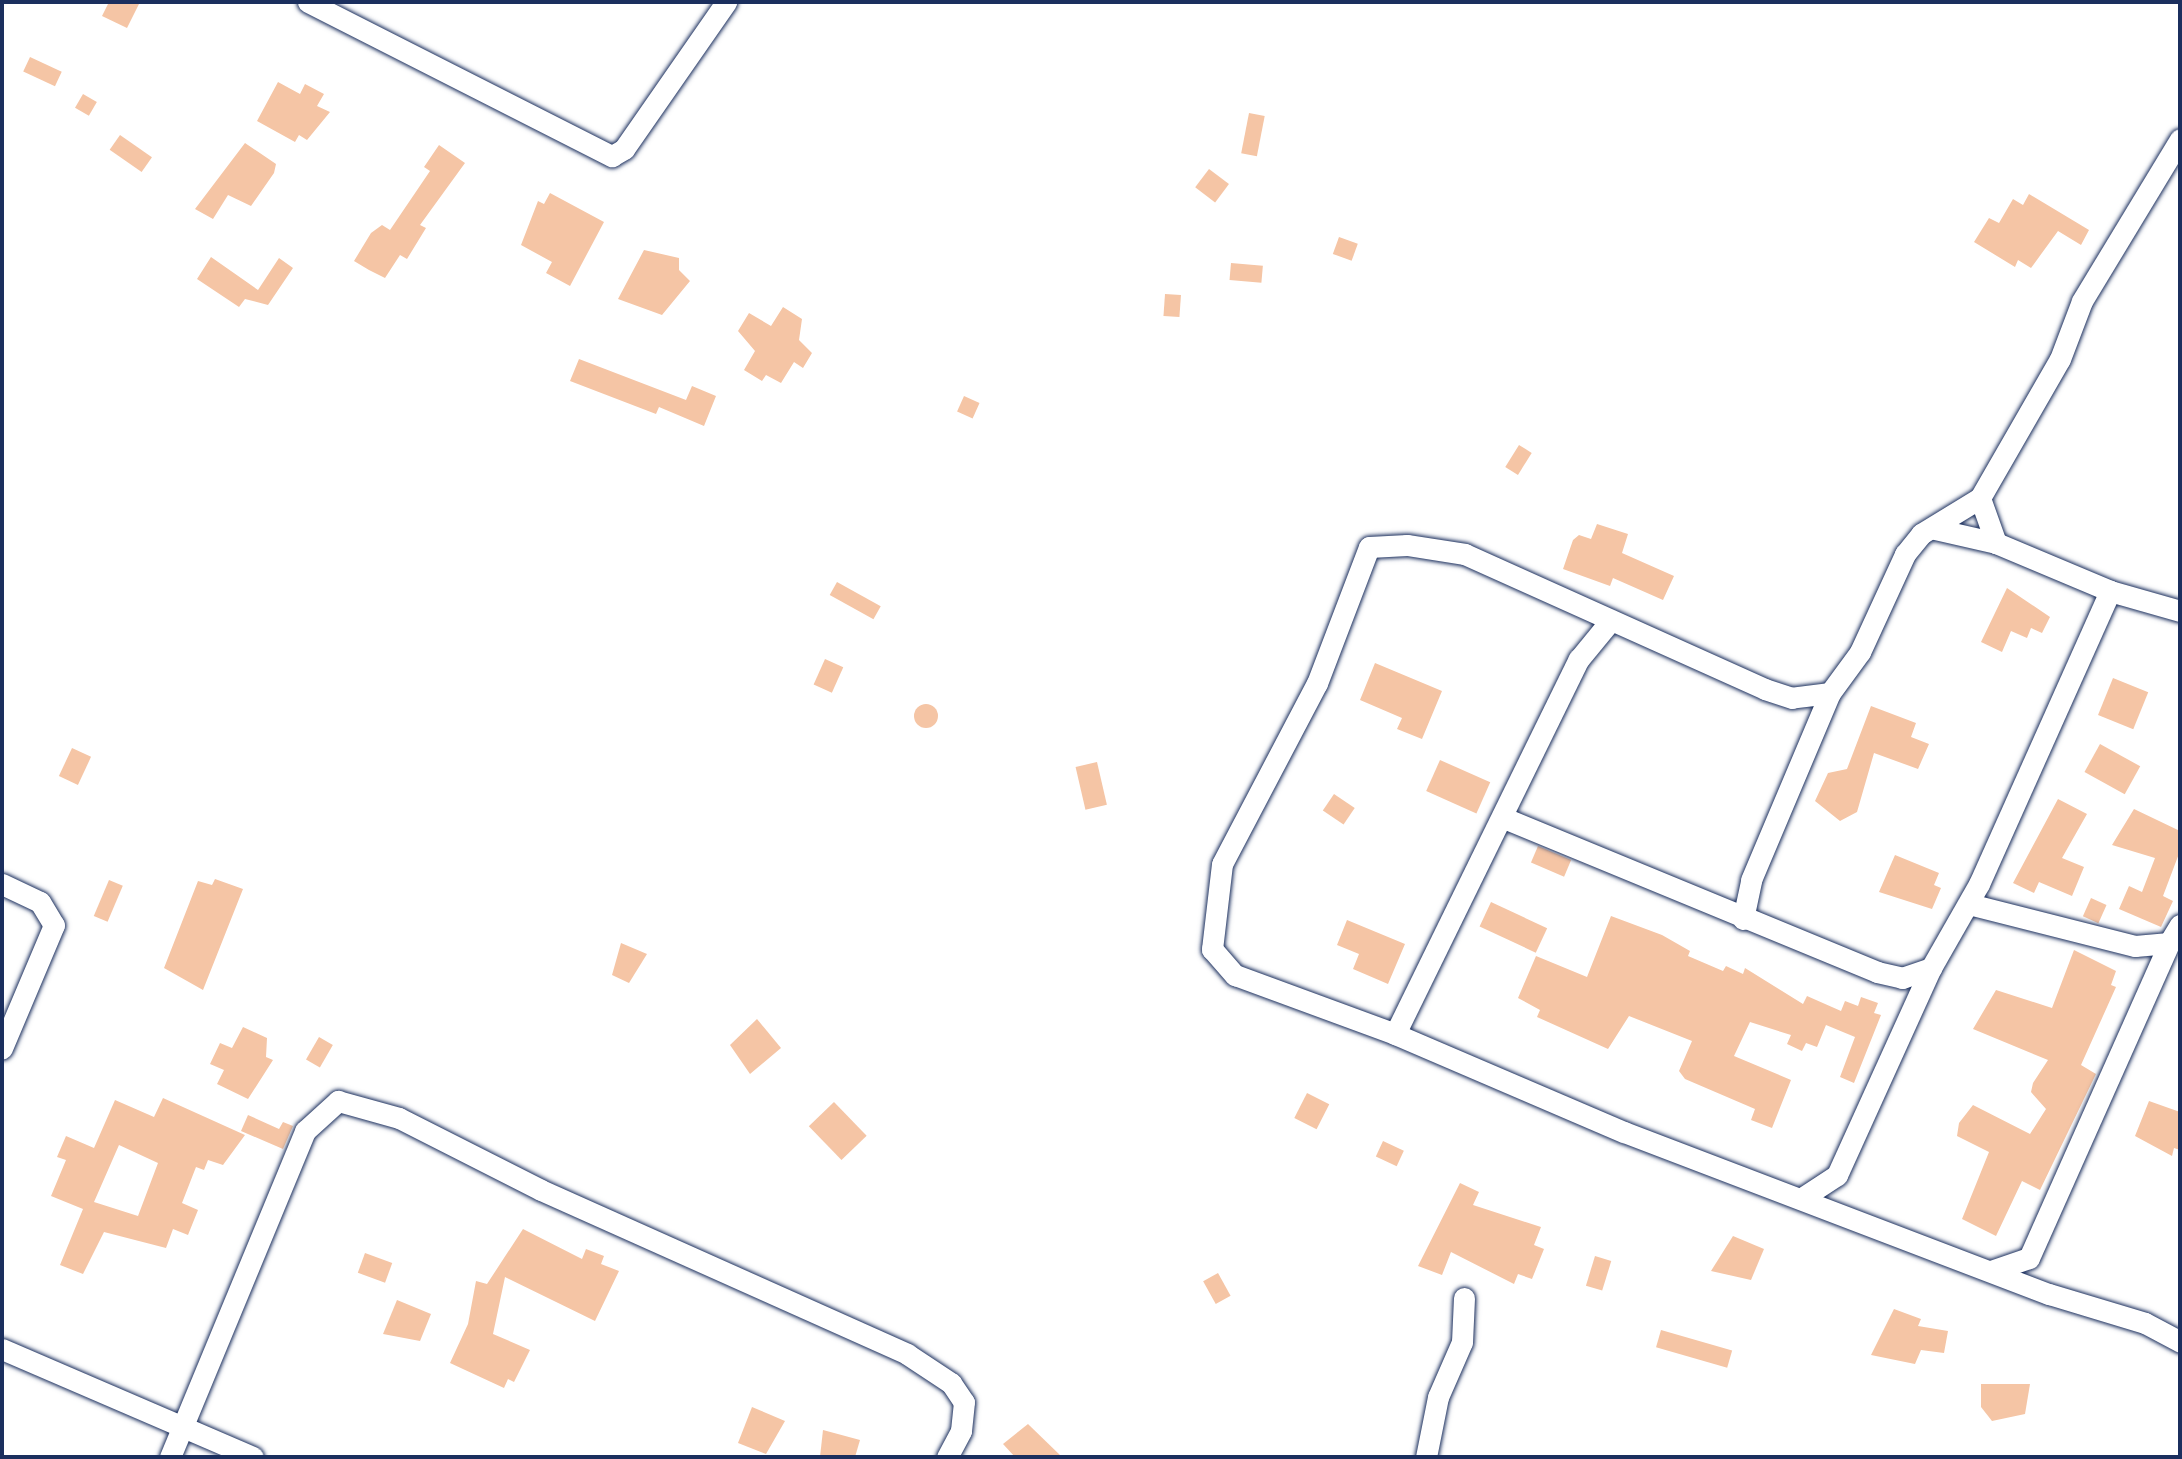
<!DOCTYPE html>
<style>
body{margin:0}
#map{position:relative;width:2182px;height:1459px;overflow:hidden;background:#fff;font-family:"Indie Flower",sans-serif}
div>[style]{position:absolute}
.building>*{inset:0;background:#f5c5a5;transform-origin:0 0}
.round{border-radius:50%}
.roads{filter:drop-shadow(0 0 2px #1b2f5e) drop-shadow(0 0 2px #1b2f5e)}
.street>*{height:21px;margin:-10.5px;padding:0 10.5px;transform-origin:10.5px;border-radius:10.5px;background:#fff}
span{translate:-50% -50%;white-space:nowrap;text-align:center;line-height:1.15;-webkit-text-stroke:6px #fff;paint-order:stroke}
.frame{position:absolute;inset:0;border:4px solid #1b2f5e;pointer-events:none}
</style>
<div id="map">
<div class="building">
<i style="clip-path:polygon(109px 2px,140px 2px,127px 28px,102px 16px)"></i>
<i style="left:30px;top:57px;width:35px;height:16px;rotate:25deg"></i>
<i style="clip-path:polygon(278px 82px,300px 94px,305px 84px,324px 94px,317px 106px,330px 112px,307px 140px,299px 135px,295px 142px,257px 121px)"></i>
<i style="left:83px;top:94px;width:16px;height:16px;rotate:30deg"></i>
<i style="left:1249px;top:113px;width:16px;height:41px;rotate:11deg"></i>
<i style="left:120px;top:135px;width:39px;height:18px;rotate:35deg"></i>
<i style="clip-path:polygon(245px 143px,276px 164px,274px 173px,251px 206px,228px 195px,213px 219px,195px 209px)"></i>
<i style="clip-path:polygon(439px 145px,465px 163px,420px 225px,426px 228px,407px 259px,400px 255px,385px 278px,369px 270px,354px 261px,371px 233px,382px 225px,390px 230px,430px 171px,424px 167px)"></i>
<i style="left:1209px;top:169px;width:25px;height:23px;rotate:37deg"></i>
<i style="clip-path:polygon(550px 193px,604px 222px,570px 286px,546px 273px,552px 262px,521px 245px,538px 201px,544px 204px)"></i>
<i style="clip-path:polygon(2029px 194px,2089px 230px,2081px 245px,2058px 231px,2031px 268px,2018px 260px,2015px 267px,1974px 242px,1989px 218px,1999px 223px,2013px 199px,2023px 205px)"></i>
<i style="left:1339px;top:237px;width:20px;height:18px;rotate:20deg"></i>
<i style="clip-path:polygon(644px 250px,679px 258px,679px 270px,690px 281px,662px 315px,618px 299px)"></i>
<i style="clip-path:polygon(211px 257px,258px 290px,279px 258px,293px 268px,268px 305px,245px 299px,239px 307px,197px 279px)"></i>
<i style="left:1231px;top:263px;width:32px;height:17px;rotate:5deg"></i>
<i style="left:1165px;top:294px;width:16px;height:22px;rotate:4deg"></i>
<i style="clip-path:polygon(783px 307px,802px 319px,799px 340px,812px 353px,803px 368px,794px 362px,781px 383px,766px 375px,762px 381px,744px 370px,755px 351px,738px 331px,749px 313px,771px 326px)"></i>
<i style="clip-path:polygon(579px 359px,686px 400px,692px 386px,716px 396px,704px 426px,659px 407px,656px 414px,570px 381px)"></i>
<i style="left:964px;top:396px;width:17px;height:17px;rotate:24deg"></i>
<i style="left:1519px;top:445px;width:15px;height:26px;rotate:32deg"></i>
<i style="clip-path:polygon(1597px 524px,1628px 534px,1622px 553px,1674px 576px,1663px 600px,1613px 578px,1610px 586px,1563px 569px,1573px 540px,1579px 535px,1591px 539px)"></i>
<i style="left:837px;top:582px;width:50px;height:15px;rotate:29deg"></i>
<i style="clip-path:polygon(2007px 588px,2050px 617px,2042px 633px,2031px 628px,2027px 638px,2011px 631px,2002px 652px,1981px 642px)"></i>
<i style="left:825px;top:659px;width:20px;height:28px;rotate:24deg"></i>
<i style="clip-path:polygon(1375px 663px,1442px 691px,1422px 739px,1397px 729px,1402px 718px,1360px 700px)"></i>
<i style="left:2113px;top:678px;width:38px;height:40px;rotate:22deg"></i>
<i class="round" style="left:914px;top:704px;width:24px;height:24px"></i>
<i style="clip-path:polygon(1871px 706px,1916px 723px,1911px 737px,1929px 744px,1918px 769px,1874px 753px,1857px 812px,1840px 821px,1815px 801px,1828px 773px,1847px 769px)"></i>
<i style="left:2100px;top:744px;width:46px;height:32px;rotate:29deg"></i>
<i style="left:72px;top:748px;width:21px;height:31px;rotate:25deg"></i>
<i style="left:1440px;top:760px;width:55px;height:34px;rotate:24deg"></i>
<i style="left:1097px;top:762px;width:44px;height:22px;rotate:77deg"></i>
<i style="left:1334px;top:794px;width:25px;height:20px;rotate:34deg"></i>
<i style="clip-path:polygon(2058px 799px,2087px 814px,2062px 858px,2084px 867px,2072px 896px,2039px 882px,2034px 893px,2013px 883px)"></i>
<i style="clip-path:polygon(2134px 809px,2180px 831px,2180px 851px,2163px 896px,2173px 901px,2161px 927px,2119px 909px,2129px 886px,2142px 892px,2155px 858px,2112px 845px)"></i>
<i style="left:1538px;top:846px;width:36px;height:18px;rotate:23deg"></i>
<i style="clip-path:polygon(1895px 855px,1939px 873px,1934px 885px,1941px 888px,1932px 909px,1879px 892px)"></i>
<i style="clip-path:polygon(215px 879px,243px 889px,203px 990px,164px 968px,198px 881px,212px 885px)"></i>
<i style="left:109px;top:880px;width:15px;height:39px;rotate:23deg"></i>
<i style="left:2091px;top:898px;width:17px;height:20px;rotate:24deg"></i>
<i style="left:1491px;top:902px;width:62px;height:27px;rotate:25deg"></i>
<i style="clip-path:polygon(1611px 916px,1662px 935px,1690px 951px,1688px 956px,1723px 971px,1726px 966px,1743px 974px,1745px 968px,1803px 1004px,1807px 996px,1841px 1011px,1845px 1001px,1858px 1006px,1861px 997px,1878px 1003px,1874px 1013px,1881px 1015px,1854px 1083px,1840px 1077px,1855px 1037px,1826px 1025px,1817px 1047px,1806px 1043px,1802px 1051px,1787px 1044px,1791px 1035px,1750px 1022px,1734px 1056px,1791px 1080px,1772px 1128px,1751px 1120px,1755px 1109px,1685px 1079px,1679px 1071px,1692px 1041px,1629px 1016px,1608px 1049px,1537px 1017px,1540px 1010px,1518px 998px,1536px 956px,1587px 977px)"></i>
<i style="clip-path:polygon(1347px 920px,1405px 944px,1388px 984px,1353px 969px,1359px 954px,1337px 945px)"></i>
<i style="clip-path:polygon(621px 943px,647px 954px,629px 983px,612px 975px)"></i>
<i style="clip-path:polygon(2074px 950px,2116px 971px,2111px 985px,2116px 987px,2081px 1065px,2096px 1074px,2040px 1190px,2022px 1181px,1996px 1236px,1962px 1219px,1989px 1152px,1957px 1136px,1959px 1123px,1973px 1105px,2030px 1134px,2046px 1109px,2031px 1092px,2033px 1083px,2048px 1060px,1973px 1029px,1996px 990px,2052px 1008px)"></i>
<i style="clip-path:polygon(757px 1019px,781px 1048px,750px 1074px,730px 1045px)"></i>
<i style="clip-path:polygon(243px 1027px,267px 1038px,266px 1057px,273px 1060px,248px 1099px,217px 1084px,224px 1070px,210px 1064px,220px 1043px,232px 1048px)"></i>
<i style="left:319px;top:1037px;width:16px;height:26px;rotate:30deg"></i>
<i style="left:1307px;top:1093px;width:25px;height:28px;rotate:27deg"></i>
<i style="clip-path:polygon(evenodd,163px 1098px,245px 1135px,223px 1165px,208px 1160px,204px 1170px,196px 1167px,182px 1203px,198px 1210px,188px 1235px,173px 1229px,166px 1248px,104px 1232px,83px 1274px,60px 1265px,83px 1209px,51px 1196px,66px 1160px,57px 1157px,66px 1136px,94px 1148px,115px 1100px,154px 1117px,163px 1098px,119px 1145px,158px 1163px,138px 1216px,94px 1202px,119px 1145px)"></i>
<i style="clip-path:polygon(2149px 1101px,2180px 1112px,2180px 1150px,2174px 1148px,2172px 1156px,2135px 1136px)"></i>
<i style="left:834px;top:1102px;width:47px;height:35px;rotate:46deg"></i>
<i style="clip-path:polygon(248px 1115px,279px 1129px,283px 1122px,293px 1126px,283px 1149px,241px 1131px)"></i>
<i style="left:1383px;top:1141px;width:23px;height:17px;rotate:25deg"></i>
<i style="clip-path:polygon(1460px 1183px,1479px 1192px,1473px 1205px,1541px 1227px,1534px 1245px,1544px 1249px,1532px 1279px,1518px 1274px,1514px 1284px,1451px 1252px,1442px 1275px,1418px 1266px)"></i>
<i style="clip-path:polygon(523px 1229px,582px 1259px,586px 1249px,604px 1256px,601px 1264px,619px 1271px,595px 1321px,505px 1277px,493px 1334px,530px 1350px,514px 1382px,508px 1379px,504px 1388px,450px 1363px,468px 1324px,476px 1281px,487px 1284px)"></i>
<i style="clip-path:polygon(1733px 1236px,1764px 1249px,1751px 1280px,1711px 1271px)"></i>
<i style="left:365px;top:1253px;width:29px;height:21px;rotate:20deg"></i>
<i style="left:1595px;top:1256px;width:17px;height:31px;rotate:17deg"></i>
<i style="left:1218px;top:1273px;width:26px;height:17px;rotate:61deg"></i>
<i style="clip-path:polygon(397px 1300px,431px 1314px,420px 1341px,383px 1334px)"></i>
<i style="clip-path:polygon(1894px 1309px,1921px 1319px,1918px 1326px,1948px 1331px,1944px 1353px,1921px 1350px,1915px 1364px,1871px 1355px)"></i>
<i style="left:1661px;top:1330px;width:74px;height:18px;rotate:16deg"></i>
<i style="clip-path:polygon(1981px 1384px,2030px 1384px,2025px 1414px,1992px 1421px,1981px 1407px)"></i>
<i style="clip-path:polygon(752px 1407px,785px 1421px,766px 1454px,738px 1443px)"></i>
<i style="clip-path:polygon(1028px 1424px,1062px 1457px,1015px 1457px,1003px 1444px)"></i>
<i style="clip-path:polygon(823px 1430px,860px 1440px,855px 1457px,820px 1457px)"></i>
</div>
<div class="roads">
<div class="street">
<i style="left:308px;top:2px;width:341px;rotate:26.9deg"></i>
<i style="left:612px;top:156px;width:14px;rotate:-30deg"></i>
<i style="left:624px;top:149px;width:179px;rotate:-55.2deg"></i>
<i style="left:1980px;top:498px;width:48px;rotate:70.4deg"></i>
<i style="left:1935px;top:529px;width:63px;rotate:12.9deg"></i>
<i style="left:1996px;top:543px;width:124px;rotate:22.8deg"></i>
<i style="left:1830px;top:693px;width:38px;rotate:173deg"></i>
<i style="left:1792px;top:698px;width:28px;rotate:-162deg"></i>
<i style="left:1765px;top:689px;width:329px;rotate:-155.8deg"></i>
<i style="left:1465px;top:554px;width:59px;rotate:-171.2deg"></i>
<i style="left:1407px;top:545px;width:38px;rotate:177deg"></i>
<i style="left:1369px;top:547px;width:146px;rotate:110.9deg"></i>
<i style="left:1317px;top:683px;width:204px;rotate:117.7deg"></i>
<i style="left:1222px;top:864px;width:86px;rotate:96.7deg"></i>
<i style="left:1212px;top:949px;width:35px;rotate:49deg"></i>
<i style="left:1235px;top:975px;width:171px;rotate:20.2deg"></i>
<i style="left:1395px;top:1034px;width:249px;rotate:23.2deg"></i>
<i style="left:1624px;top:1132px;width:455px;rotate:20.9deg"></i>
<i style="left:2049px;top:1294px;width:100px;rotate:16.8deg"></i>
<i style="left:2145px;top:1323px;width:40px;rotate:28deg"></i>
<i style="left:1504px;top:818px;width:404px;rotate:22.4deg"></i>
<i style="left:1877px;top:972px;width:26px;rotate:13deg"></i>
<i style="left:1902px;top:978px;width:31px;rotate:-19deg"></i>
<i style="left:2px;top:884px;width:42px;rotate:25.3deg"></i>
<i style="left:40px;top:902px;width:27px;rotate:59deg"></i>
<i style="left:54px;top:925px;width:134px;rotate:112.9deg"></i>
<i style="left:1969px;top:904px;width:171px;rotate:14.2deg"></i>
<i style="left:2135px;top:946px;width:34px;rotate:-5deg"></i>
<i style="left:2169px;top:943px;width:21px;rotate:-59deg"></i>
<i style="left:1743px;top:919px;width:40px;rotate:-78deg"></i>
<i style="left:1751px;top:880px;width:203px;rotate:-67.1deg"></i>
<i style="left:1830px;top:693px;width:51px;rotate:-53.8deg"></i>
<i style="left:1860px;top:652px;width:108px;rotate:-65.3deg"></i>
<i style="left:1905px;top:554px;width:26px;rotate:-51deg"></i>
<i style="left:1921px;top:534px;width:69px;rotate:-31.4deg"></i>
<i style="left:1980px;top:498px;width:160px;rotate:-60.1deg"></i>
<i style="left:2060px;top:359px;width:62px;rotate:-69.2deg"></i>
<i style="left:2082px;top:301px;width:189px;rotate:-58.8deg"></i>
<i style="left:1395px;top:1034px;width:418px;rotate:-63.9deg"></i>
<i style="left:1579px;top:659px;width:50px;rotate:-50.6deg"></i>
<i style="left:1802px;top:1198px;width:42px;rotate:-33.3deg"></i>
<i style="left:1837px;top:1175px;width:227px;rotate:-65.6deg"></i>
<i style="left:1931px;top:968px;width:97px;rotate:-60.3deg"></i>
<i style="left:1979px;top:884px;width:321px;rotate:-65.9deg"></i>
<i style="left:2110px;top:591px;width:73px;rotate:15.9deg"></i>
<i style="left:1991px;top:1271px;width:40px;rotate:-18.9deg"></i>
<i style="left:2029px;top:1258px;width:345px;rotate:-66deg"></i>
<i style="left:2px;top:1349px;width:273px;rotate:23.3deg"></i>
<i style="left:170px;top:1457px;width:353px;rotate:-67.5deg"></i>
<i style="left:305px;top:1131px;width:45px;rotate:-42.3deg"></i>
<i style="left:338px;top:1101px;width:63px;rotate:15.6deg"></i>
<i style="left:399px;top:1118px;width:159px;rotate:26.9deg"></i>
<i style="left:541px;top:1190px;width:401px;rotate:24.1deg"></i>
<i style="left:907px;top:1354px;width:53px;rotate:33.4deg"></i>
<i style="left:951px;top:1383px;width:23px;rotate:56deg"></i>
<i style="left:964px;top:1402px;width:29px;rotate:96deg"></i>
<i style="left:961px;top:1431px;width:30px;rotate:118deg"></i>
<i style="left:1426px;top:1457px;width:61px;rotate:-78.7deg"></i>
<i style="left:1438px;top:1397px;width:60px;rotate:-66.4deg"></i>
<i style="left:1462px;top:1342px;width:44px;rotate:-87.4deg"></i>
</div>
</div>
<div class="frame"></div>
</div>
